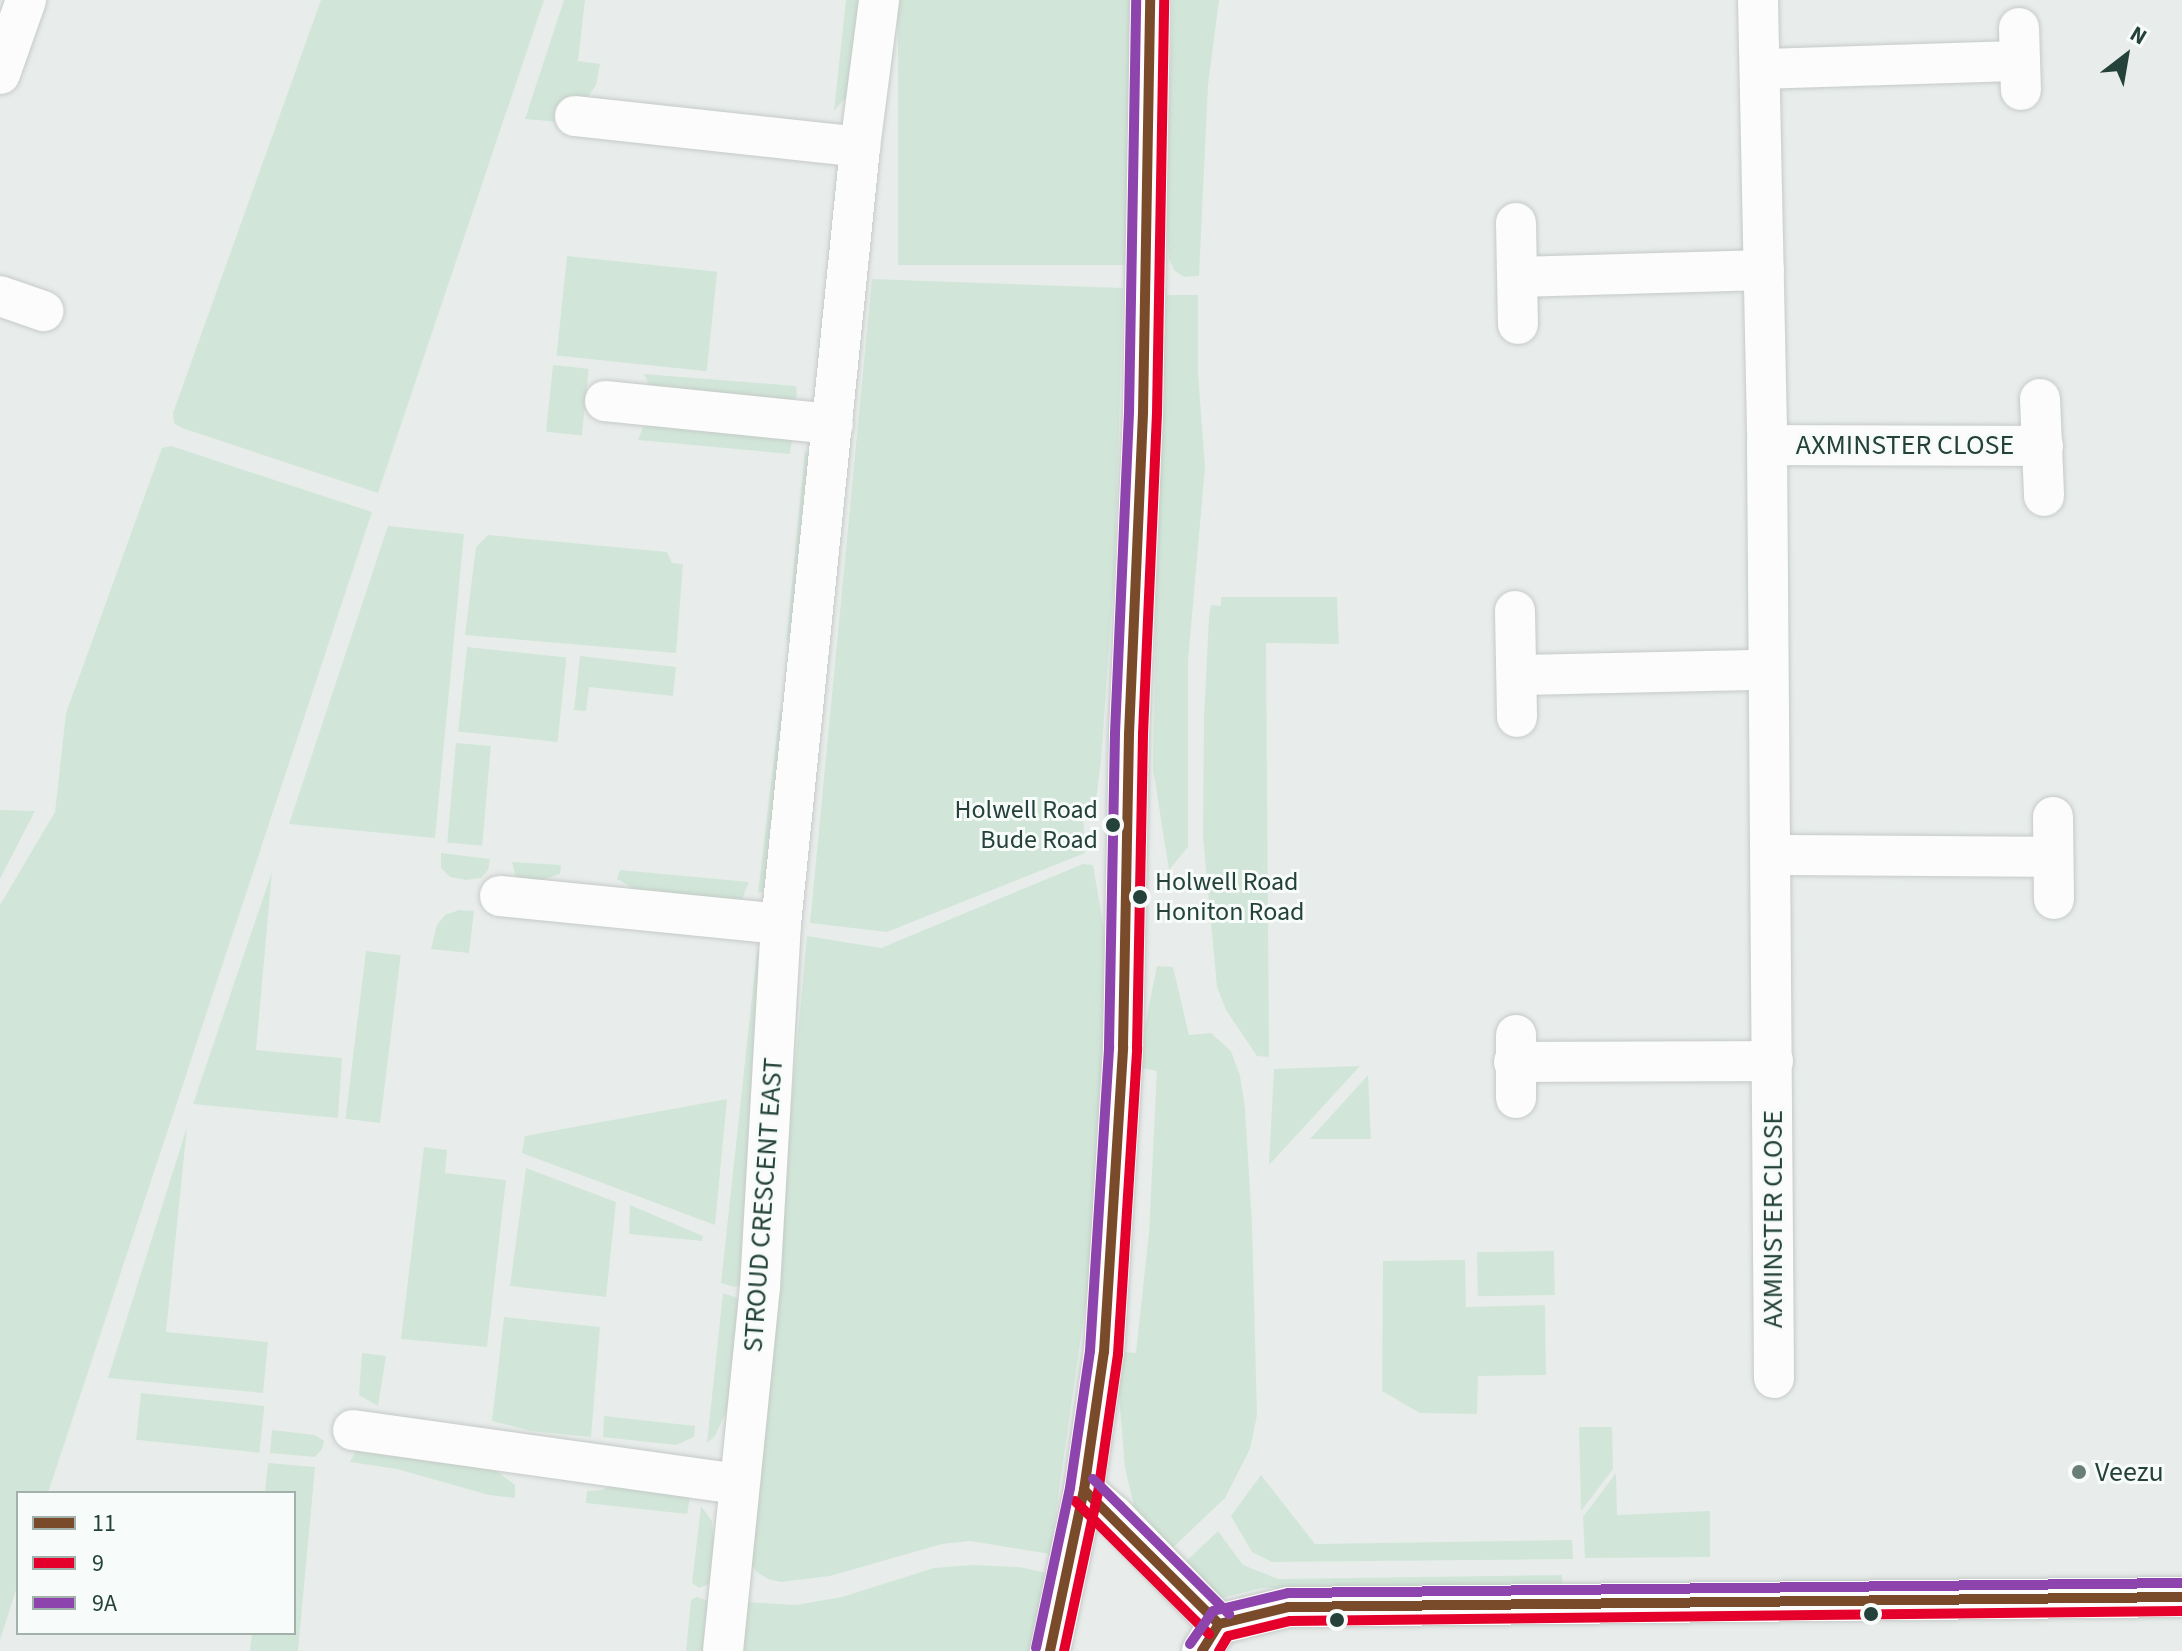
<!DOCTYPE html>
<style>
body{margin:0}
#map{position:relative;width:2182px;height:1651px;overflow:hidden;background:#e8edeb;font-family:"Source Sans 3",sans-serif}
div>[style]{position:absolute}
.green>*{inset:0;background:#d1e6d8;transform-origin:0 0}
.roads{filter:drop-shadow(0 0 2px #c5cac8) drop-shadow(0 0 2px #c5cac8)}
.minor>*{height:40px;margin:-20px;padding:0 20px;transform-origin:20px;border-radius:20px;background:#fcfcfc}
.bus-1>*{height:10px;margin:-5px;padding:0 5px;transform-origin:5px;border-radius:5px;background:#7a4b2a}
.bus-2>*{height:10px;margin:-5px;padding:0 5px;transform-origin:5px;border-radius:5px;background:#e4002b}
.bus-3>*{height:10px;margin:-5px;padding:0 5px;transform-origin:5px;border-radius:5px;background:#8e44ad}
.dots>*{width:22px;height:22px;translate:-50% -50%;box-sizing:border-box;border:4px solid #f7fbf9;border-radius:50%}
span{translate:-50% -50%;white-space:nowrap;text-align:center;line-height:1.15;-webkit-text-stroke:6px #f7fbf9;paint-order:stroke}
.bus-label{font-size:26px;color:#24423a}
.right{translate:-100% -50%;text-align:right}
.left{translate:0 -50%;text-align:left}
.street-label{font-size:28px;color:#24423a}
.poi-label{font-size:28px;color:#24423a}
.legend{position:absolute;left:16px;top:1491px;width:280px;height:144px;box-sizing:border-box;background:#f7fbf9;border:2px solid #a3b1ad;margin:0;padding:10px 14px;list-style:none;font-size:24px;color:#24423a}
.legend li{display:flex;align-items:center;gap:16px;height:40px}
.legend b{width:40px;border:2px solid #a3b1ad}
.north{position:absolute;left:2086px;top:16px;width:80px;height:80px;-webkit-text-stroke:6px #f7fbf9;paint-order:stroke;rotate:31deg;font-size:22px;font-weight:700;line-height:32px;text-align:center;color:#24423a}
.north::after{content:'';display:block;margin:auto;width:28px;height:36px;background:#24423a;clip-path:polygon(50% 0,100% 100%,50% 72%,0 100%)}
</style>
<div id="map">
<div class="green">
<i style="clip-path:polygon(321px 0,544px 0,378px 493px,182px 428px,174px 423px,173px 413px)"></i>
<i style="clip-path:polygon(564px 0,585px 0,578px 61px,600px 64px,596px 85px,585px 101px,560px 122px,525px 119px)"></i>
<i style="clip-path:polygon(846px 0,864px 0,851px 91px,834px 111px)"></i>
<i style="left:898px;top:0;width:234px;height:265px"></i>
<i style="clip-path:polygon(1173px 0,1219px 0,1208px 85px,1199px 276px,1184px 277px,1174px 270px,1169px 259px,1166px 210px)"></i>
<i style="left:567px;top:256px;width:151px;height:100px;rotate:6deg"></i>
<i style="clip-path:polygon(872px 279px,1123px 288px,1115px 563px,1101px 761px,1096px 800px,1085px 807px,1083px 816px,1085px 853px,887px 932px,810px 923px)"></i>
<i style="clip-path:polygon(1166px 295px,1198px 295px,1198px 374px,1205px 467px,1188px 661px,1188px 847px,1169px 870px,1153px 769px,1159px 427px)"></i>
<i style="left:553px;top:365px;width:36px;height:67px;rotate:6deg"></i>
<i style="clip-path:polygon(644px 374px,796px 386px,797px 397px,786px 402px,652px 390px)"></i>
<i style="clip-path:polygon(656px 419px,792px 438px,790px 454px,638px 440px,643px 427px)"></i>
<i style="clip-path:polygon(171px 446px,372px 512px,48px 1493px,18px 1493px,18px 1584px,0 1640px,0 905px,55px 812px,66px 713px,162px 448px)"></i>
<i style="clip-path:polygon(805px 450px,814px 463px,794px 630px,786px 643px)"></i>
<i style="clip-path:polygon(388px 526px,464px 534px,435px 838px,289px 824px)"></i>
<i style="clip-path:polygon(488px 535px,667px 552px,672px 563px,683px 564px,676px 653px,465px 635px,476px 547px)"></i>
<i style="clip-path:polygon(1221px 597px,1337px 597px,1339px 644px,1266px 643px,1269px 1057px,1257px 1056px,1226px 1010px,1217px 987px,1203px 837px,1204px 717px,1209px 616px,1211px 605px,1221px 606px)"></i>
<i style="left:467px;top:647px;width:100px;height:85px;rotate:6deg"></i>
<i style="clip-path:polygon(580px 656px,676px 667px,673px 696px,589px 687px,586px 711px,574px 710px)"></i>
<i style="clip-path:polygon(780px 708px,786px 724px,772px 889px,758px 893px)"></i>
<i style="left:456px;top:743px;width:35px;height:100px;rotate:5deg"></i>
<i style="clip-path:polygon(0 810px,35px 811px,0 879px)"></i>
<i style="clip-path:polygon(441px 853px,490px 859px,488px 870px,481px 878px,466px 880px,450px 877px,441px 868px)"></i>
<i style="clip-path:polygon(512px 862px,561px 865px,560px 874px,529px 884px,517px 881px)"></i>
<i style="clip-path:polygon(1083px 864px,1093px 865px,1109px 958px,1090px 1273px,1050px 1554px,970px 1541px,942px 1544px,830px 1576px,781px 1582px,768px 1579px,757px 1572px,749px 1561px,807px 936px,881px 948px)"></i>
<i style="clip-path:polygon(620px 870px,749px 882px,742px 899px,730px 902px,641px 893px,617px 879px)"></i>
<i style="clip-path:polygon(272px 872px,256px 1050px,342px 1058px,338px 1118px,193px 1104px)"></i>
<i style="clip-path:polygon(459px 910px,474px 911px,469px 953px,431px 949px,437px 925px,445px 915px)"></i>
<i style="left:366px;top:951px;width:35px;height:169px;rotate:7deg"></i>
<i style="clip-path:polygon(757px 951px,763px 960px,741px 1285px,734px 1287px,721px 1283px)"></i>
<i style="clip-path:polygon(1157px 966px,1173px 967px,1189px 1035px,1211px 1033px,1231px 1051px,1240px 1076px,1245px 1108px,1252px 1224px,1257px 1415px,1250px 1449px,1225px 1498px,1164px 1556px,1148px 1538px,1134px 1506px,1125px 1468px,1118px 1384px,1121px 1352px,1136px 1353px,1149px 1232px,1157px 1071px,1142px 1068px,1144px 1030px)"></i>
<i style="clip-path:polygon(1360px 1066px,1269px 1165px,1274px 1069px)"></i>
<i style="clip-path:polygon(1368px 1075px,1371px 1139px,1310px 1139px)"></i>
<i style="clip-path:polygon(727px 1099px,715px 1225px,522px 1153px,525px 1136px)"></i>
<i style="clip-path:polygon(187px 1127px,166px 1332px,268px 1342px,263px 1393px,108px 1378px)"></i>
<i style="clip-path:polygon(424px 1147px,447px 1150px,445px 1173px,506px 1180px,487px 1347px,401px 1339px)"></i>
<i style="clip-path:polygon(526px 1168px,616px 1202px,606px 1297px,510px 1286px)"></i>
<i style="clip-path:polygon(630px 1205px,703px 1236px,702px 1241px,629px 1234px)"></i>
<i style="left:1554px;top:1251px;width:44px;height:77px;rotate:89deg"></i>
<i style="clip-path:polygon(1465px 1260px,1466px 1307px,1545px 1305px,1546px 1375px,1478px 1376px,1477px 1414px,1420px 1413px,1382px 1391px,1383px 1261px)"></i>
<i style="clip-path:polygon(723px 1293px,740px 1299px,727px 1410px,715px 1436px,707px 1443px)"></i>
<i style="clip-path:polygon(504px 1317px,600px 1327px,591px 1437px,531px 1431px,492px 1421px)"></i>
<i style="clip-path:polygon(362px 1353px,386px 1356px,378px 1406px,359px 1395px)"></i>
<i style="left:141px;top:1393px;width:124px;height:47px;rotate:6deg"></i>
<i style="clip-path:polygon(604px 1416px,695px 1426px,694px 1437px,676px 1445px,603px 1437px)"></i>
<i style="clip-path:polygon(1579px 1427px,1612px 1427px,1613px 1469px,1581px 1511px)"></i>
<i style="clip-path:polygon(272px 1430px,315px 1435px,324px 1441px,322px 1449px,315px 1457px,270px 1453px)"></i>
<i style="clip-path:polygon(360px 1443px,494px 1469px,515px 1485px,515px 1498px,489px 1495px,397px 1469px,350px 1462px)"></i>
<i style="clip-path:polygon(268px 1463px,315px 1467px,298px 1651px,250px 1651px,252px 1633px,294px 1633px,294px 1493px,265px 1493px)"></i>
<i style="clip-path:polygon(1616px 1473px,1617px 1515px,1710px 1511px,1710px 1557px,1585px 1558px,1583px 1517px)"></i>
<i style="clip-path:polygon(1261px 1475px,1315px 1544px,1572px 1540px,1573px 1559px,1272px 1562px,1252px 1552px,1231px 1516px)"></i>
<i style="clip-path:polygon(616px 1481px,690px 1497px,687px 1514px,586px 1503px,587px 1491px,603px 1490px)"></i>
<i style="clip-path:polygon(701px 1506px,712px 1521px,714px 1546px,711px 1583px,699px 1588px,692px 1583px)"></i>
<i style="clip-path:polygon(1218px 1531px,1243px 1565px,1278px 1579px,1562px 1575px,1562px 1584px,1262px 1588px,1213px 1600px,1178px 1569px)"></i>
<i style="clip-path:polygon(972px 1565px,1019px 1567px,1047px 1573px,1029px 1651px,739px 1651px,747px 1602px,796px 1605px,842px 1597px,934px 1568px)"></i>
<i style="clip-path:polygon(697px 1597px,710px 1602px,705px 1651px,686px 1651px,691px 1600px)"></i>
</div>
<div class="roads">
<div class="minor">
<i style="left:1758px;top:0;width:445px;rotate:88.8deg"></i>
<i style="left:1767px;top:445px;width:933px;rotate:89.57deg"></i>
<i style="left:2019px;top:28px;width:62px;rotate:88.2deg"></i>
<i style="left:1762px;top:69px;width:257px;rotate:-1.8deg"></i>
<i style="left:0;top:74px;width:78px;rotate:-70.6deg"></i>
<i style="left:575px;top:116px;width:287px;rotate:6.2deg"></i>
<i style="left:1516px;top:223px;width:101px;rotate:88.9deg"></i>
<i style="left:1519px;top:277px;width:245px;rotate:-1.6deg"></i>
<i style="left:0;top:296px;width:46px;rotate:19.2deg"></i>
<i style="left:2040px;top:399px;width:97px;rotate:87.6deg"></i>
<i style="left:605px;top:401px;width:229px;rotate:5.8deg"></i>
<i style="left:1767px;top:445px;width:276px;rotate:0.2deg"></i>
<i style="left:1515px;top:611px;width:106px;rotate:88.9deg"></i>
<i style="left:1518px;top:675px;width:249px;rotate:-1.2deg"></i>
<i style="left:2053px;top:817px;width:82px;rotate:89.3deg"></i>
<i style="left:1772px;top:855px;width:281px;rotate:0.4deg"></i>
<i style="left:500px;top:896px;width:282px;rotate:5.7deg"></i>
<i style="left:1514px;top:1062px;width:259px;rotate:-0.2deg"></i>
<i style="left:1516px;top:1098px;width:63px;rotate:-90deg"></i>
<i style="left:353px;top:1430px;width:389px;rotate:8deg"></i>
<i style="left:1084px;top:1490px;width:37px;rotate:41deg"></i>
<i style="left:1112px;top:1514px;width:153px;rotate:45.8deg"></i>
<i style="left:723px;top:1651px;width:366px;rotate:-84.2deg"></i>
<i style="left:760px;top:1287px;width:364px;rotate:-86.7deg"></i>
<i style="left:781px;top:924px;width:781px;rotate:-84.19deg"></i>
<i style="left:860px;top:147px;width:148px;rotate:-82.6deg"></i>
<i style="left:1050px;top:1651px;width:165px;rotate:-78.1deg"></i>
<i style="left:1084px;top:1490px;width:139px;rotate:-81.8deg"></i>
<i style="left:1104px;top:1352px;width:306px;rotate:-86.4deg"></i>
<i style="left:1123px;top:1047px;width:313px;rotate:-88.9deg"></i>
<i style="left:1129px;top:734px;width:321px;rotate:-87.5deg"></i>
<i style="left:1143px;top:413px;width:413px;rotate:-89deg"></i>
<i style="left:1202px;top:1651px;width:32px;rotate:-58deg"></i>
<i style="left:1219px;top:1624px;width:71px;rotate:-13.8deg"></i>
<i style="left:1288px;top:1607px;width:894px;rotate:-0.64deg"></i>
</div>
</div>
<div class="bus-1">
<i style="left:1084px;top:1490px;width:190px;rotate:44.8deg"></i>
<i style="left:1050px;top:1651px;width:165px;rotate:-78.1deg"></i>
<i style="left:1084px;top:1490px;width:139px;rotate:-81.8deg"></i>
<i style="left:1104px;top:1352px;width:306px;rotate:-86.4deg"></i>
<i style="left:1123px;top:1047px;width:313px;rotate:-88.9deg"></i>
<i style="left:1129px;top:734px;width:321px;rotate:-87.5deg"></i>
<i style="left:1143px;top:413px;width:413px;rotate:-89deg"></i>
<i style="left:1202px;top:1651px;width:32px;rotate:-58deg"></i>
<i style="left:1219px;top:1624px;width:71px;rotate:-13.8deg"></i>
<i style="left:1288px;top:1607px;width:894px;rotate:-0.64deg"></i>
</div>
<div class="bus-2">
<i style="left:1075px;top:1501px;width:189px;rotate:44.8deg"></i>
<i style="left:1064px;top:1651px;width:162px;rotate:-77.9deg"></i>
<i style="left:1098px;top:1493px;width:140px;rotate:-81.8deg"></i>
<i style="left:1118px;top:1354px;width:307px;rotate:-86.4deg"></i>
<i style="left:1137px;top:1048px;width:314px;rotate:-88.9deg"></i>
<i style="left:1143px;top:734px;width:321px;rotate:-87.5deg"></i>
<i style="left:1157px;top:413px;width:413px;rotate:-89deg"></i>
<i style="left:1219px;top:1651px;width:17px;rotate:-59deg"></i>
<i style="left:1228px;top:1636px;width:64px;rotate:-13.6deg"></i>
<i style="left:1290px;top:1621px;width:892px;rotate:-0.64deg"></i>
</div>
<div class="bus-3">
<i style="left:1093px;top:1479px;width:192px;rotate:44.8deg"></i>
<i style="left:1190px;top:1644px;width:40px;rotate:-55.1deg"></i>
<i style="left:1213px;top:1611px;width:77px;rotate:-13.5deg"></i>
<i style="left:1288px;top:1593px;width:894px;rotate:-0.64deg"></i>
<i style="left:1036px;top:1648px;width:164px;rotate:-78deg"></i>
<i style="left:1070px;top:1488px;width:138px;rotate:-81.7deg"></i>
<i style="left:1090px;top:1351px;width:306px;rotate:-86.4deg"></i>
<i style="left:1109px;top:1046px;width:313px;rotate:-88.9deg"></i>
<i style="left:1115px;top:733px;width:320px;rotate:-87.5deg"></i>
<i style="left:1129px;top:413px;width:413px;rotate:-89deg"></i>
</div>
<div class="dots">
<i style="left:1113px;top:825px;background:#24423a"></i>
<i style="left:1140px;top:897px;background:#24423a"></i>
<i style="left:2079px;top:1472px;background:#697e78"></i>
<i style="left:1871px;top:1614px;background:#24423a"></i>
<i style="left:1337px;top:1620px;background:#24423a"></i>
</div>
<div class="bus-label">
<span class="right" style="left:1098px;top:825px">Holwell Road<br>Bude Road</span>
<span class="left" style="left:1155px;top:897px">Holwell Road<br>Honiton Road</span>
</div>
<div class="street-label">
<span style="left:1905px;top:445px">AXMINSTER CLOSE</span>
<span style="left:763px;top:1205px;rotate:-86deg">STROUD CRESCENT EAST</span>
<span style="left:1773px;top:1219px;rotate:-90deg">AXMINSTER CLOSE</span>
</div>
<div class="poi-label">
<span class="left" style="left:2095px;top:1472px">Veezu</span>
</div>
<ul class="legend">
<li><b style="height:10px;background:#7a4b2a"></b>11</li>
<li><b style="height:10px;background:#e4002b"></b>9</li>
<li><b style="height:10px;background:#8e44ad"></b>9A</li>
</ul>
<div class="north">N</div>
</div>
